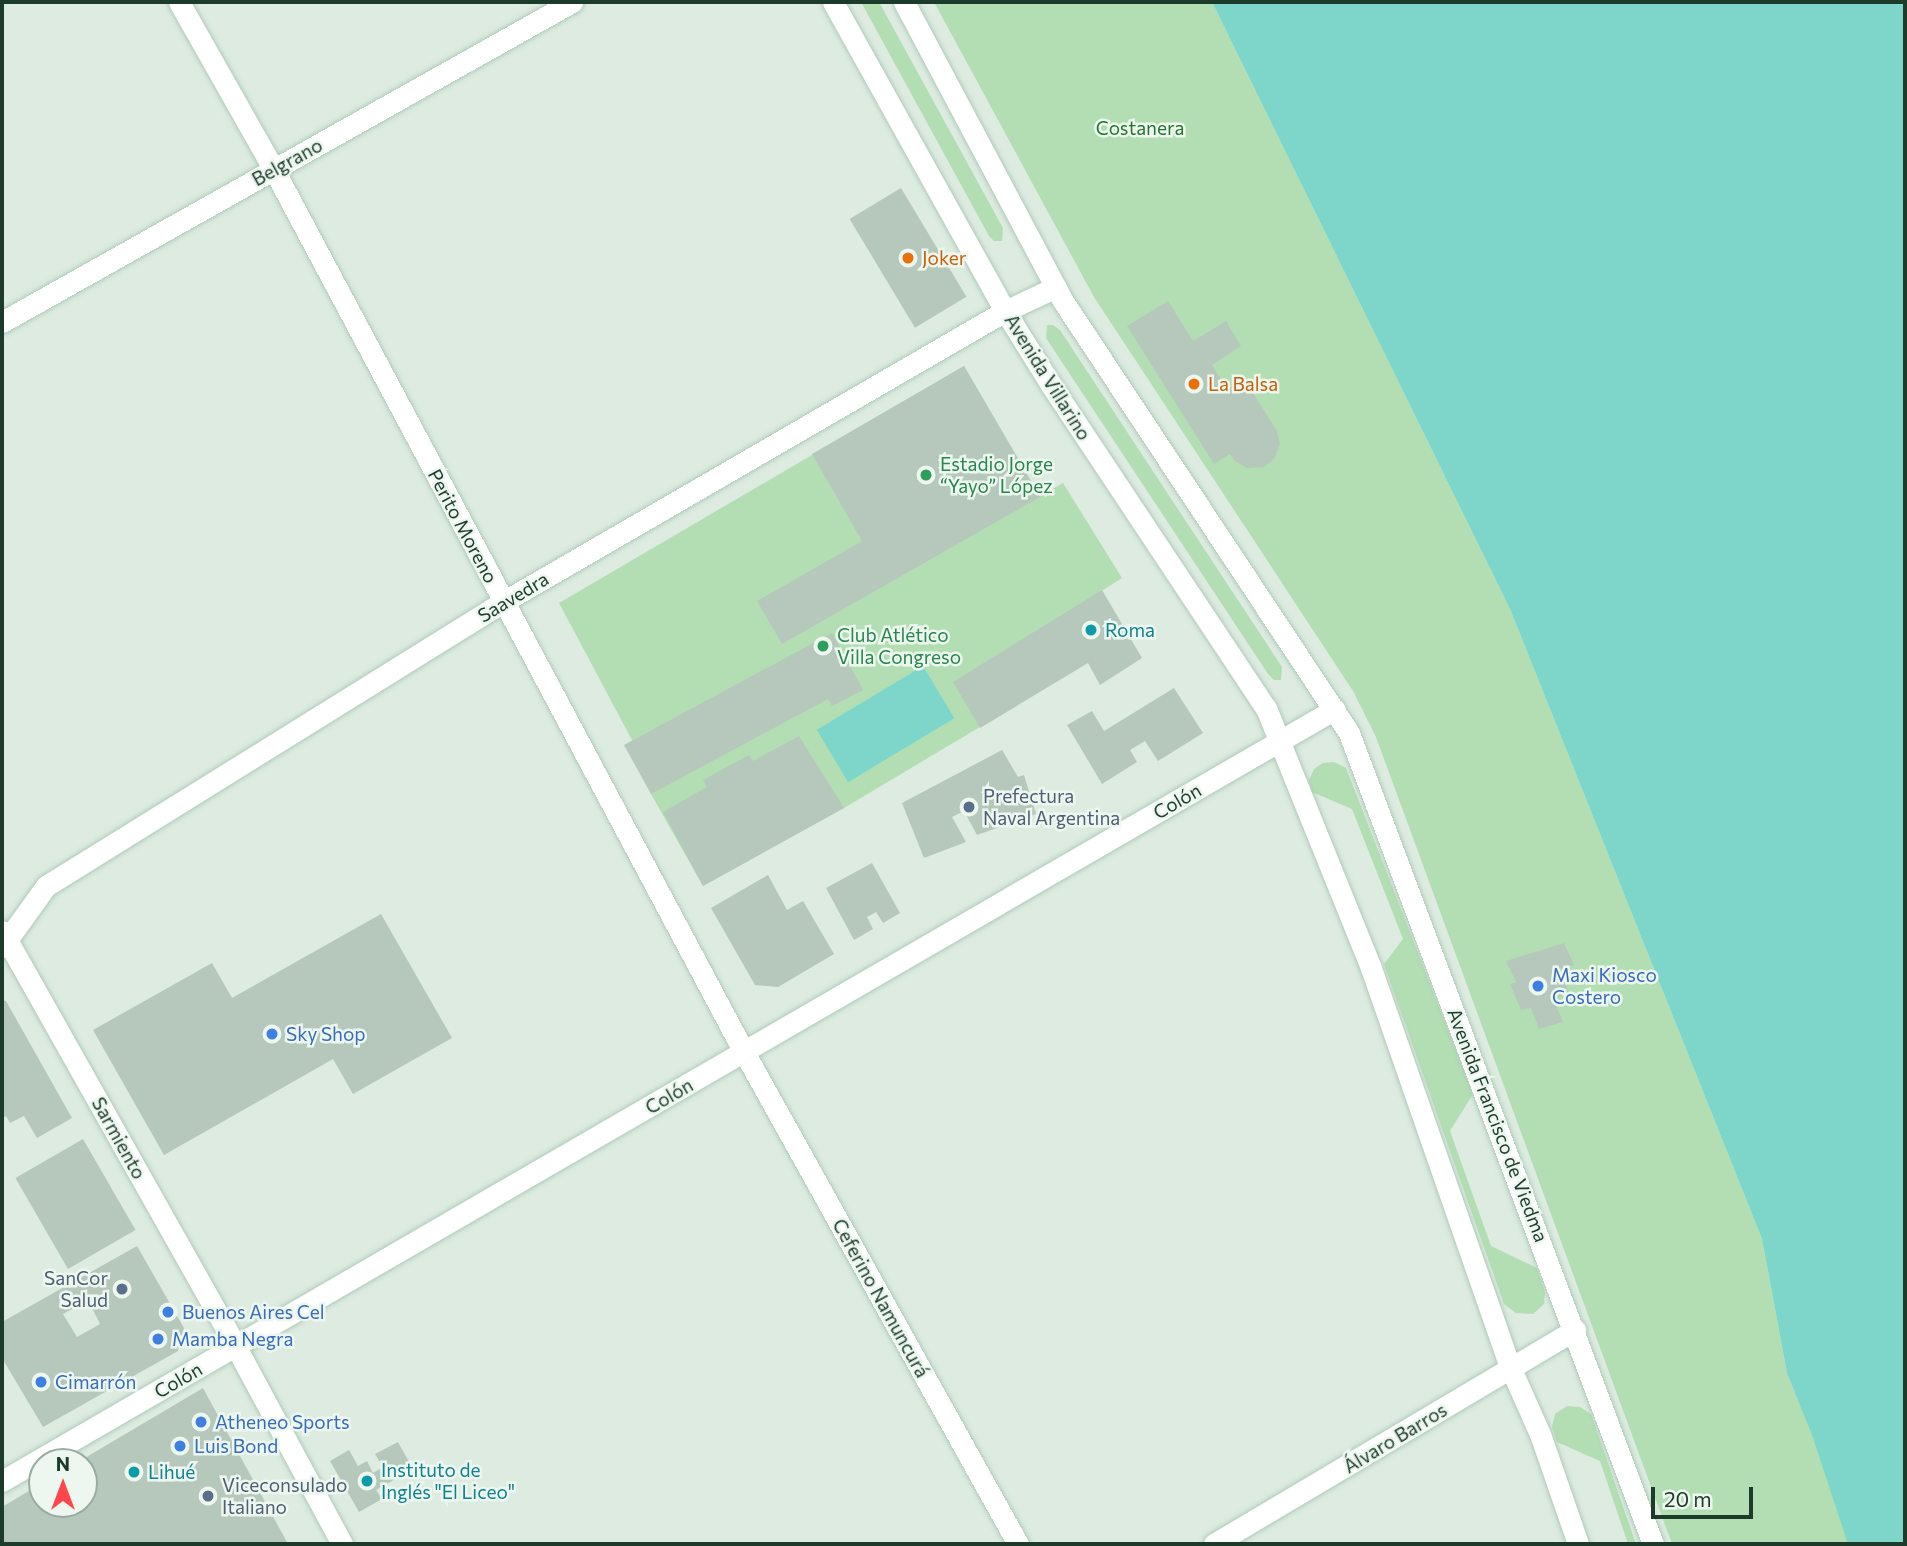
<!DOCTYPE html>
<meta charset="utf-8">
<style>
body{margin:0}
#map{position:relative;width:1907px;height:1546px;overflow:hidden;background:#ddebe1;font-family:Commissioner,sans-serif}
div>[style]{position:absolute}
.green>*{inset:0;background:#b3deb3}
.water>*{inset:0;background:#7ed6cb;transform-origin:0 0}
.building>*{inset:0;background:#b5c8bb;transform-origin:0 0}
.roads{filter:drop-shadow(0 0 2px #afcbb9) drop-shadow(0 0 2px #afcbb9)}
.street>*{height:21px;margin:-10.5px;padding:0 10.5px;transform-origin:10.5px;border-radius:10.5px;background:#fff}
.secondary>*{height:21px;margin:-10.5px;padding:0 10.5px;transform-origin:10.5px;border-radius:10.5px;background:#fff}
.dots>*{width:19px;height:19px;translate:-50% -50%;box-sizing:border-box;border:4px solid #edf7ef;border-radius:50%}
span{translate:-50% -50%;white-space:nowrap;text-align:center;line-height:1.15;-webkit-text-stroke:5px #edf7ef;paint-order:stroke}
.park-label{font-size:19px;color:#24752d}
.street-label{font-size:19px;color:#1d3b2b}
.food-label{font-size:19px;color:#c56008}
.left{translate:0 -50%;text-align:left}
.leisure-label{font-size:19px;color:#27864d}
.culture-label{font-size:19px;color:#0d838f}
.service-label{font-size:19px;color:#4e5e75}
.right{translate:-100% -50%;text-align:right}
.shop-label{font-size:19px;color:#366cbe}
.frame{position:absolute;inset:0;border:4px solid #1d3b2b;pointer-events:none}
.north{position:absolute;left:28px;top:1448px;width:70px;height:70px;box-sizing:border-box;background:#edf7ef;border:2px solid #9aaca1;border-radius:50%;rotate:0deg;font-size:19px;font-weight:700;line-height:28px;text-align:center;color:#1d3b2b}
.north::after{content:'';display:block;margin:auto;width:24px;height:32px;background:#ff464d;clip-path:polygon(50% 0,100% 100%,50% 72%,0 100%)}
.scale{position:absolute;left:1651px;top:1487px;width:102px;height:32px;box-sizing:border-box;border:4px solid #1d3b2b;border-top:0;padding-left:9px;font-size:21px;line-height:24px;white-space:nowrap;color:#1d3b2b;-webkit-text-stroke:5px #edf7ef;paint-order:stroke}
</style>
<div id="map">
<div class="green">
<i style="clip-path:polygon(861px 2px,879px 2px,1003px 228px,1002px 241px,994px 241px,989px 236px)"></i>
<i style="clip-path:polygon(934px 2px,1212px 2px,1510px 609px,1762px 1239px,1787px 1373px,1797px 1397px,1905px 1544px,1672px 1544px,1376px 737px,1353px 691px,1094px 297px)"></i>
<i style="clip-path:polygon(1047px 325px,1053px 325px,1060px 330px,1282px 667px,1281px 680px,1274px 680px,1268px 674px,1046px 338px)"></i>
<i style="clip-path:polygon(964px 366px,1040px 496px,1063px 483px,1122px 578px,1051px 623px,1079px 668px,844px 808px,703px 886px,651px 794px,632px 740px,559px 603px)"></i>
<i style="clip-path:polygon(1334px 762px,1346px 768px,1473px 1094px,1450px 1131px,1491px 1246px,1537px 1268px,1545px 1292px,1544px 1304px,1533px 1314px,1516px 1313px,1504px 1304px,1384px 964px,1403px 939px,1352px 809px,1312px 792px,1309px 780px,1314px 769px,1323px 763px)"></i>
<i style="clip-path:polygon(1567px 1406px,1580px 1407px,1591px 1414px,1636px 1544px,1628px 1544px,1600px 1461px,1557px 1442px,1552px 1427px,1555px 1414px)"></i>
</div>
<div class="water">
<i style="clip-path:polygon(1212px 2px,1905px 2px,1905px 1544px,1848px 1544px,1812px 1435px,1787px 1373px,1762px 1239px,1510px 609px)"></i>
<i style="left:923px;top:666px;width:61px;height:124px;rotate:59deg"></i>
</div>
<div class="building">
<i style="left:901px;top:188px;width:127px;height:60px;rotate:59deg"></i>
<i style="clip-path:polygon(1168px 301px,1193px 341px,1226px 321px,1241px 346px,1212px 365px,1227px 389px,1244px 379px,1277px 431px,1280px 444px,1274px 459px,1264px 467px,1247px 468px,1235px 461px,1230px 454px,1214px 464px,1127px 326px)"></i>
<i style="clip-path:polygon(964px 366px,1040px 497px,782px 644px,757px 601px,862px 541px,812px 454px)"></i>
<i style="clip-path:polygon(1102px 590px,1142px 658px,1100px 685px,1088px 663px,980px 728px,953px 682px)"></i>
<i style="clip-path:polygon(832px 633px,863px 690px,832px 706px,828px 699px,651px 794px,624px 745px)"></i>
<i style="clip-path:polygon(1174px 688px,1203px 733px,1158px 761px,1145px 741px,1130px 750px,1137px 762px,1102px 784px,1067px 725px,1092px 711px,1104px 731px)"></i>
<i style="clip-path:polygon(799px 736px,844px 808px,703px 886px,663px 812px,707px 787px,703px 780px,749px 755px,753px 761px)"></i>
<i style="clip-path:polygon(1002px 750px,1018px 777px,1024px 775px,1036px 814px,977px 835px,964px 811px,952px 817px,966px 842px,924px 858px,902px 803px)"></i>
<i style="clip-path:polygon(872px 863px,900px 913px,883px 923px,876px 912px,867px 917px,873px 929px,854px 940px,826px 888px)"></i>
<i style="clip-path:polygon(768px 875px,787px 910px,803px 901px,834px 954px,778px 987px,755px 985px,711px 908px)"></i>
<i style="clip-path:polygon(381px 914px,452px 1038px,353px 1094px,333px 1059px,164px 1155px,93px 1030px,212px 963px,232px 998px)"></i>
<i style="clip-path:polygon(1564px 943px,1574px 965px,1559px 969px,1569px 994px,1553px 998px,1563px 1022px,1539px 1029px,1531px 1008px,1521px 1010px,1510px 984px,1516px 982px,1506px 961px)"></i>
<i style="clip-path:polygon(2px 1000px,6px 1001px,72px 1118px,37px 1138px,24px 1116px,10px 1123px,6px 1116px,2px 1118px)"></i>
<i style="left:83px;top:1139px;width:105px;height:78px;rotate:60deg"></i>
<i style="clip-path:polygon(evenodd,137px 1246px,184px 1328px,178px 1351px,43px 1427px,2px 1358px,2px 1322px,137px 1246px,88px 1300px,100px 1324px,77px 1337px,63px 1314px,88px 1300px)"></i>
<i style="clip-path:polygon(203px 1388px,288px 1544px,2px 1544px,2px 1507px,42px 1483px,42px 1504px,84px 1504px,84px 1462px,78px 1462px)"></i>
<i style="clip-path:polygon(398px 1442px,413px 1469px,376px 1490px,382px 1499px,359px 1512px,330px 1461px,349px 1450px,358px 1466px,367px 1461px,373px 1473px,383px 1467px,375px 1454px)"></i>
</div>
<div class="roads">
<div class="street">
<i style="left:179px;top:2px;width:193px;rotate:60.5deg"></i>
<i style="left:274px;top:170px;width:999px;rotate:61.95deg"></i>
<i style="left:744px;top:1052px;width:563px;rotate:60.89deg"></i>
<i style="left:2px;top:322px;width:654px;rotate:-29.31deg"></i>
<i style="left:2px;top:931px;width:477px;rotate:60.6deg"></i>
<i style="left:236px;top:1347px;width:224px;rotate:61.7deg"></i>
<i style="left:2px;top:947px;width:75px;rotate:-54.2deg"></i>
<i style="left:46px;top:886px;width:538px;rotate:-31.86deg"></i>
<i style="left:503px;top:602px;width:580px;rotate:-30.1deg"></i>
<i style="left:1005px;top:311px;width:56px;rotate:-25.2deg"></i>
<i style="left:2px;top:1481px;width:1540px;rotate:-30.08deg"></i>
<i style="left:1214px;top:1544px;width:420px;rotate:-30.7deg"></i>
</div>
<div class="secondary">
<i style="left:833px;top:2px;width:354px;rotate:60.9deg"></i>
<i style="left:1005px;top:311px;width:87px;rotate:58.1deg"></i>
<i style="left:1051px;top:385px;width:388px;rotate:56.4deg"></i>
<i style="left:1266px;top:708px;width:280px;rotate:68deg"></i>
<i style="left:1371px;top:968px;width:425px;rotate:70.8deg"></i>
<i style="left:1511px;top:1369px;width:71px;rotate:66deg"></i>
<i style="left:1540px;top:1434px;width:116px;rotate:70.9deg"></i>
<i style="left:904px;top:2px;width:339px;rotate:62deg"></i>
<i style="left:1063px;top:301px;width:518px;rotate:56.49deg"></i>
<i style="left:1349px;top:733px;width:866px;rotate:69.45deg"></i>
</div>
</div>
<div class="dots">
<i style="left:908px;top:258px;background:#e8710a"></i>
<i style="left:1194px;top:384px;background:#e8710a"></i>
<i style="left:926px;top:475px;background:#2e9e5b"></i>
<i style="left:1091px;top:630px;background:#0f9aa8"></i>
<i style="left:823px;top:646px;background:#2e9e5b"></i>
<i style="left:969px;top:807px;background:#5c6f8a"></i>
<i style="left:1538px;top:986px;background:#3f7fe0"></i>
<i style="left:272px;top:1034px;background:#3f7fe0"></i>
<i style="left:122px;top:1289px;background:#5c6f8a"></i>
<i style="left:168px;top:1312px;background:#3f7fe0"></i>
<i style="left:158px;top:1339px;background:#3f7fe0"></i>
<i style="left:41px;top:1382px;background:#3f7fe0"></i>
<i style="left:201px;top:1422px;background:#3f7fe0"></i>
<i style="left:180px;top:1446px;background:#3f7fe0"></i>
<i style="left:134px;top:1472px;background:#0f9aa8"></i>
<i style="left:367px;top:1481px;background:#0f9aa8"></i>
<i style="left:208px;top:1496px;background:#5c6f8a"></i>
</div>
<div class="park-label">
<span style="left:1140px;top:128px">Costanera</span>
</div>
<div class="street-label">
<span style="left:287px;top:162px;rotate:-29deg">Belgrano</span>
<span style="left:1048px;top:377px;rotate:58deg">Avenida Villarino</span>
<span style="left:463px;top:526px;rotate:62deg">Perito Moreno</span>
<span style="left:513px;top:597px;rotate:-31deg">Saavedra</span>
<span style="left:1177px;top:801px;rotate:-30deg">Colón</span>
<span style="left:669px;top:1096px;rotate:-30deg">Colón</span>
<span style="left:1498px;top:1125px;rotate:69deg">Avenida Francisco de Viedma</span>
<span style="left:119px;top:1138px;rotate:61deg">Sarmiento</span>
<span style="left:881px;top:1298px;rotate:61deg">Ceferino Namuncurá</span>
<span style="left:178px;top:1380px;rotate:-30deg">Colón</span>
<span style="left:1395px;top:1438px;rotate:-31deg">Álvaro Barros</span>
</div>
<div class="food-label">
<span class="left" style="left:922px;top:258px">Joker</span>
<span class="left" style="left:1208px;top:384px">La Balsa</span>
</div>
<div class="leisure-label">
<span class="left" style="left:940px;top:475px">Estadio Jorge<br>“Yayo” López</span>
<span class="left" style="left:837px;top:646px">Club Atlético<br>Villa Congreso</span>
</div>
<div class="culture-label">
<span class="left" style="left:1105px;top:630px">Roma</span>
<span class="left" style="left:381px;top:1481px">Instituto de<br>Inglés "El Liceo"</span>
<span class="left" style="left:148px;top:1472px">Lihué</span>
</div>
<div class="service-label">
<span class="left" style="left:983px;top:807px">Prefectura<br>Naval Argentina</span>
<span class="right" style="left:108px;top:1289px">SanCor<br>Salud</span>
<span class="left" style="left:222px;top:1496px">Viceconsulado<br>Italiano</span>
</div>
<div class="shop-label">
<span class="left" style="left:1552px;top:986px">Maxi Kiosco<br>Costero</span>
<span class="left" style="left:286px;top:1034px">Sky Shop</span>
<span class="left" style="left:182px;top:1312px">Buenos Aires Cel</span>
<span class="left" style="left:172px;top:1339px">Mamba Negra</span>
<span class="left" style="left:55px;top:1382px">Cimarrón</span>
<span class="left" style="left:215px;top:1422px">Atheneo Sports</span>
<span class="left" style="left:194px;top:1446px">Luis Bond</span>
</div>
<div class="frame"></div>
<div class="north">N</div>
<div class="scale">20 m</div>
</div>
